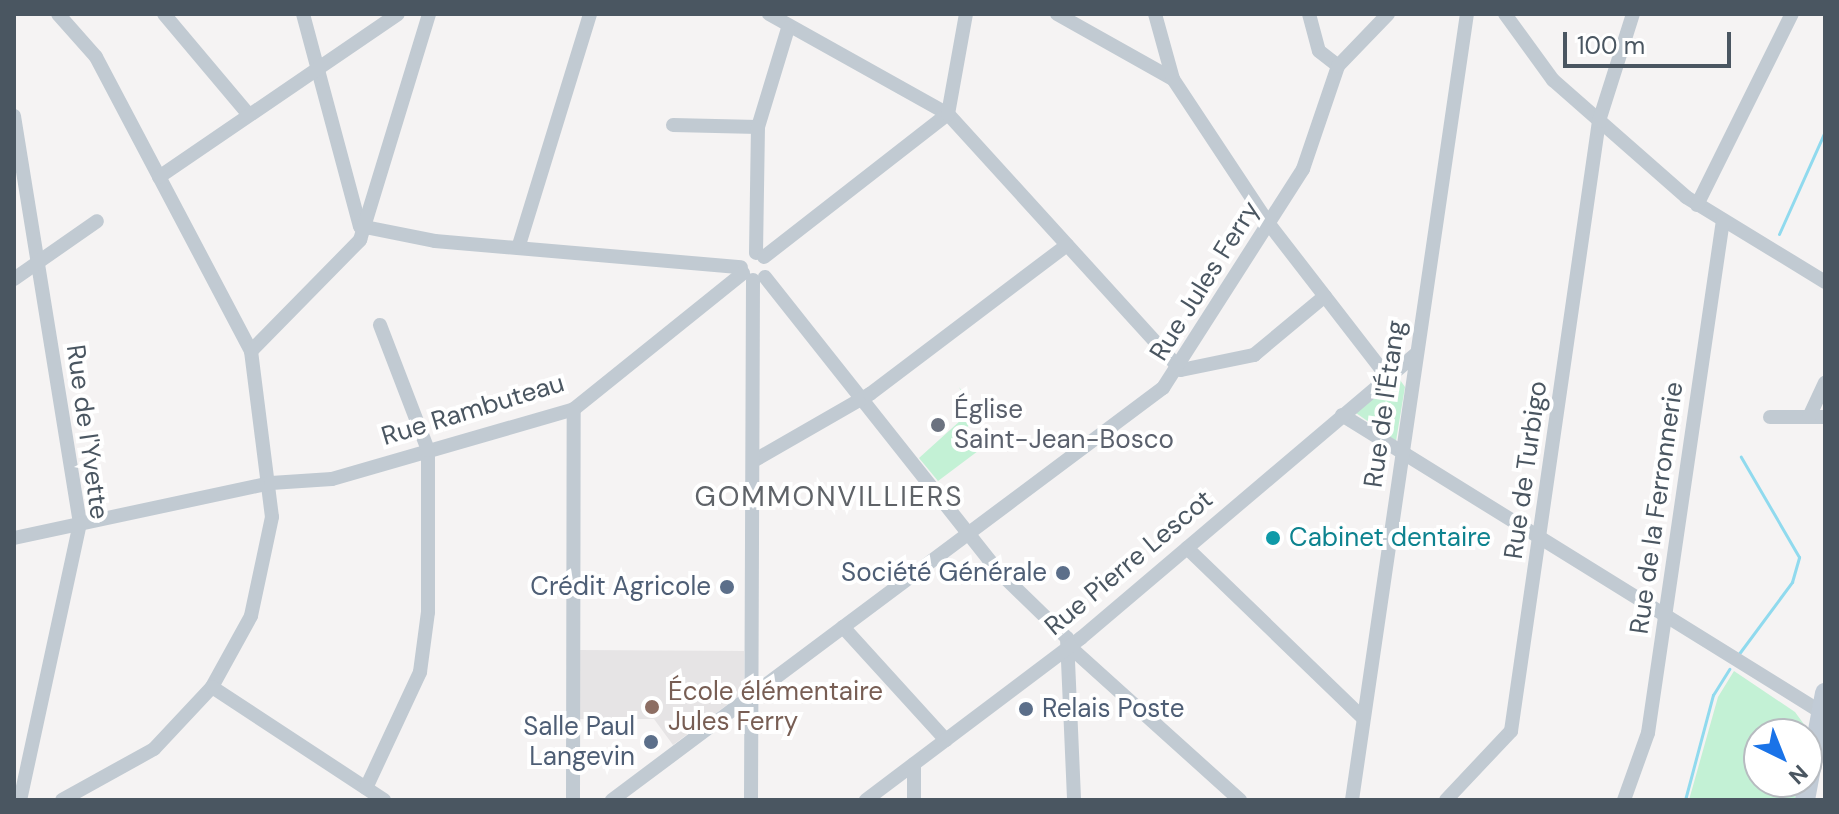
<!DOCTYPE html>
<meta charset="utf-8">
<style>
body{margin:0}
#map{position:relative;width:1839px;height:814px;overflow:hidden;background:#f5f3f3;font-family:"DM Sans",sans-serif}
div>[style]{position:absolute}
.education>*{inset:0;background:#e6e4e5}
.green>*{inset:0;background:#c3f1d5}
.stream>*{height:3px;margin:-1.5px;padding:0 1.5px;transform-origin:1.5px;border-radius:1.5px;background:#90daee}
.street>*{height:14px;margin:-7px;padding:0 7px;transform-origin:7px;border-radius:7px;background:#c1cad2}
.secondary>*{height:20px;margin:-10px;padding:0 10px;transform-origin:10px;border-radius:10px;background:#c1cbd6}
.dots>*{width:22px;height:22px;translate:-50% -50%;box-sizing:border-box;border:4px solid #fff;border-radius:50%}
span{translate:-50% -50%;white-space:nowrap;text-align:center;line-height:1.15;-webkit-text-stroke:8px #fff;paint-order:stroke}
.street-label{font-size:26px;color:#4a5661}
.worship-label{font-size:26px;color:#5b616d}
.left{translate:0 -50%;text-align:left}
.culture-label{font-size:26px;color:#0d838f}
.service-label{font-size:26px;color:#4e5e75}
.right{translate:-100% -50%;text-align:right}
.education-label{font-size:26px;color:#785e54}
.neighbourhood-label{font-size:28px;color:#5f6368;letter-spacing:2px}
.frame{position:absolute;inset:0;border:16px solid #4a5661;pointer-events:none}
.north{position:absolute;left:1743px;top:718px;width:80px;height:80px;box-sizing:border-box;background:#fff;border:2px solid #b7bbc0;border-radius:50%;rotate:137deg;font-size:22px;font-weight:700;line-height:32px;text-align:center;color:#4a5661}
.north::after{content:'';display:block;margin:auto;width:28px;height:36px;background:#1a73e8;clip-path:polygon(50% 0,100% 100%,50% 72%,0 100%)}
.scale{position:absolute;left:1563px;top:32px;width:168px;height:36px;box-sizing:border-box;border:4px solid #4a5661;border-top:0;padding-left:10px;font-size:24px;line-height:28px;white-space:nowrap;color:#4a5661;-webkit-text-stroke:6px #fff;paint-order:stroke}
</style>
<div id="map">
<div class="education">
<i style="clip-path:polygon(580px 650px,744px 651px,744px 680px,739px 696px,673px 745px,654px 719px,580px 719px)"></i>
</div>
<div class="green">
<i style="clip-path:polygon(1398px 377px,1405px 387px,1396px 441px,1356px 413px)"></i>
<i style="clip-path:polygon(959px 387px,981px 416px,967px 427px,982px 448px,938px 481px,919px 458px,971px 411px)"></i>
<i style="clip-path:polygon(1734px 671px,1795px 712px,1806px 727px,1805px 734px,1759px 734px,1759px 782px,1799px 782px,1795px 800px,1689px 800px,1718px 697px)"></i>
</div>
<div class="stream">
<i style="left:1779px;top:234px;width:113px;rotate:-65.9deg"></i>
<i style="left:1738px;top:655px;width:91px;rotate:-53.5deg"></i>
<i style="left:1792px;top:582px;width:26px;rotate:-74deg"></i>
<i style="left:1799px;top:557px;width:116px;rotate:-120.1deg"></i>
<i style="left:1685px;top:800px;width:109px;rotate:-75.1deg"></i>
<i style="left:1713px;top:695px;width:31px;rotate:-58deg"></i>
</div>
<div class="street">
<i style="left:58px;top:14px;width:57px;rotate:48.5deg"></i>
<i style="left:96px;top:57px;width:332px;rotate:62.2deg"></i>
<i style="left:251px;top:351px;width:167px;rotate:82.8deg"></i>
<i style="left:272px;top:517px;width:101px;rotate:102deg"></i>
<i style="left:251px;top:616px;width:81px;rotate:118.8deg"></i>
<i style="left:212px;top:687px;width:85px;rotate:133.1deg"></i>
<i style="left:154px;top:749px;width:105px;rotate:151deg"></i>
<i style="left:164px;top:14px;width:132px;rotate:49.9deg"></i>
<i style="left:303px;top:14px;width:220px;rotate:75deg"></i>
<i style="left:360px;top:226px;width:76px;rotate:11.3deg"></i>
<i style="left:435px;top:241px;width:307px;rotate:4.9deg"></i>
<i style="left:769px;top:14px;width:205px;rotate:29.2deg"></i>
<i style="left:948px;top:114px;width:346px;rotate:47.7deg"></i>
<i style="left:1057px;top:14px;width:133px;rotate:29.3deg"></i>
<i style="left:1173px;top:79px;width:174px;rotate:56.5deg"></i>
<i style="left:1269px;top:224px;width:190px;rotate:52.3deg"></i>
<i style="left:1155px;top:14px;width:67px;rotate:74.5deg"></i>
<i style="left:1309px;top:14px;width:38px;rotate:75deg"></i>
<i style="left:1319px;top:51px;width:24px;rotate:38deg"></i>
<i style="left:1505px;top:14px;width:82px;rotate:54deg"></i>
<i style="left:1553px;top:80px;width:177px;rotate:41.3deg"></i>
<i style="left:1686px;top:197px;width:163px;rotate:31.4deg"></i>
<i style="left:14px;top:116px;width:412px;rotate:80.8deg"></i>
<i style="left:80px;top:523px;width:283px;rotate:102.2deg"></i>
<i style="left:673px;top:125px;width:85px;rotate:1.3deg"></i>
<i style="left:159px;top:177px;width:289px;rotate:-34.3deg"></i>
<i style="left:1697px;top:205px;width:213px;rotate:-63.6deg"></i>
<i style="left:519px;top:245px;width:242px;rotate:-72.9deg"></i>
<i style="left:756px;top:253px;width:126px;rotate:-89.1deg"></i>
<i style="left:758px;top:127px;width:103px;rotate:-73.1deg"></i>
<i style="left:764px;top:257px;width:233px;rotate:-37.9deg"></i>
<i style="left:948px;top:114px;width:102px;rotate:-79.8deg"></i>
<i style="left:765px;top:277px;width:374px;rotate:51.6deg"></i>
<i style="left:997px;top:570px;width:98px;rotate:44.2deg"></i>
<i style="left:1067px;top:638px;width:162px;rotate:87.5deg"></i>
<i style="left:14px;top:279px;width:101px;rotate:-34.9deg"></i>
<i style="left:251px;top:351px;width:156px;rotate:-45.5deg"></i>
<i style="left:360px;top:240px;width:236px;rotate:-73deg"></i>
<i style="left:1181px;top:370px;width:75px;rotate:-11.6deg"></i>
<i style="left:1254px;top:355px;width:92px;rotate:-39.7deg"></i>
<i style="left:1342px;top:415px;width:564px;rotate:31.8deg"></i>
<i style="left:1770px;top:417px;width:55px"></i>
<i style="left:1809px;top:417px;width:38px;rotate:-65deg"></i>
<i style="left:755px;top:460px;width:133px;rotate:-29.9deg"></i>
<i style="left:870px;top:394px;width:247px;rotate:-37.1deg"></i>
<i style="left:14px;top:538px;width:263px;rotate:-12.1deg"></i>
<i style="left:271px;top:483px;width:61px;rotate:-3.8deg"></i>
<i style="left:332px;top:479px;width:252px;rotate:-16.1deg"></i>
<i style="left:574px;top:409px;width:217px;rotate:-38.8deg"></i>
<i style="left:1187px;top:548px;width:245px;rotate:44deg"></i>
<i style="left:843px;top:627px;width:153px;rotate:47.7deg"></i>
<i style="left:1070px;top:647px;width:229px;rotate:42deg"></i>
<i style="left:212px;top:687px;width:206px;rotate:33.3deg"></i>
<i style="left:366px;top:788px;width:128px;rotate:-65deg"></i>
<i style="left:420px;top:672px;width:61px;rotate:-82.4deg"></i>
<i style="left:428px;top:612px;width:162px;rotate:-90deg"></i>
<i style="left:428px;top:450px;width:134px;rotate:-111deg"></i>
<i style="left:573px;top:800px;width:391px;rotate:-89.9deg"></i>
<i style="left:612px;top:800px;width:688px;rotate:-36.79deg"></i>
<i style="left:1163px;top:388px;width:260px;rotate:-57.4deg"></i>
<i style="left:1303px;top:169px;width:109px;rotate:-71.2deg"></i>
<i style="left:1338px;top:66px;width:72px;rotate:-46.1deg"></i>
<i style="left:751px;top:800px;width:520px;rotate:-89.78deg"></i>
<i style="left:866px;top:800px;width:269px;rotate:-37deg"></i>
<i style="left:1081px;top:638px;width:439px;rotate:-40.3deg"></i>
<i style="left:914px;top:800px;width:36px;rotate:-90deg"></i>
<i style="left:1352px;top:800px;width:794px;rotate:-81.68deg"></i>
<i style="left:1446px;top:800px;width:95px;rotate:-46.7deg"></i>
<i style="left:1511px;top:731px;width:616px;rotate:-81.79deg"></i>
<i style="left:1599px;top:121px;width:112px;rotate:-72.4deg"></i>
<i style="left:1624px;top:800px;width:71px;rotate:-70.3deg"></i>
<i style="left:1648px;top:733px;width:518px;rotate:-81.68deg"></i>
</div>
<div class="secondary">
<i style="left:1805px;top:800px;width:109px;rotate:-79.4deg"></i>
</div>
<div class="dots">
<i style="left:938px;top:425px;background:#6b7280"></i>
<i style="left:1273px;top:538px;background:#0f9aa8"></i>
<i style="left:1063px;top:573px;background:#5c6f8a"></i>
<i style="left:727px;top:587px;background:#5c6f8a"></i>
<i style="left:652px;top:707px;background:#8d6e63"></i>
<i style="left:1026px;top:709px;background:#5c6f8a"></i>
<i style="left:651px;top:742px;background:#5c6f8a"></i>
</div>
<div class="street-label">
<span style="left:1205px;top:281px;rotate:-58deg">Rue Jules Ferry</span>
<span style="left:1385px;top:404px;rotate:-82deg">Rue de l'Étang</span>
<span style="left:473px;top:410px;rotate:-17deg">Rue Rambuteau</span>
<span style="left:87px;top:432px;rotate:82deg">Rue de l'Yvette</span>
<span style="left:1526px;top:470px;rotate:-82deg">Rue de Turbigo</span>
<span style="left:1657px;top:508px;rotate:-82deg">Rue de la Ferronnerie</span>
<span style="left:1129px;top:563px;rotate:-40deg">Rue Pierre Lescot</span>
</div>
<div class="worship-label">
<span class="left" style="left:954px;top:425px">Église<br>Saint-Jean-Bosco</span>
</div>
<div class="culture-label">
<span class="left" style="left:1289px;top:538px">Cabinet dentaire</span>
</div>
<div class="service-label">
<span class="right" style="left:1047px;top:573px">Société Générale</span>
<span class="right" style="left:711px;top:587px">Crédit Agricole</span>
<span class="left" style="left:1042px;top:709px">Relais Poste</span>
<span class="right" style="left:635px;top:742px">Salle Paul<br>Langevin</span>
</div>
<div class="education-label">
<span class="left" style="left:668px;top:707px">École élémentaire<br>Jules Ferry</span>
</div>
<div class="neighbourhood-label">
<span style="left:829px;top:497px">GOMMONVILLIERS</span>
</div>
<div class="frame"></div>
<div class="north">N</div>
<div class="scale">100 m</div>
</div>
